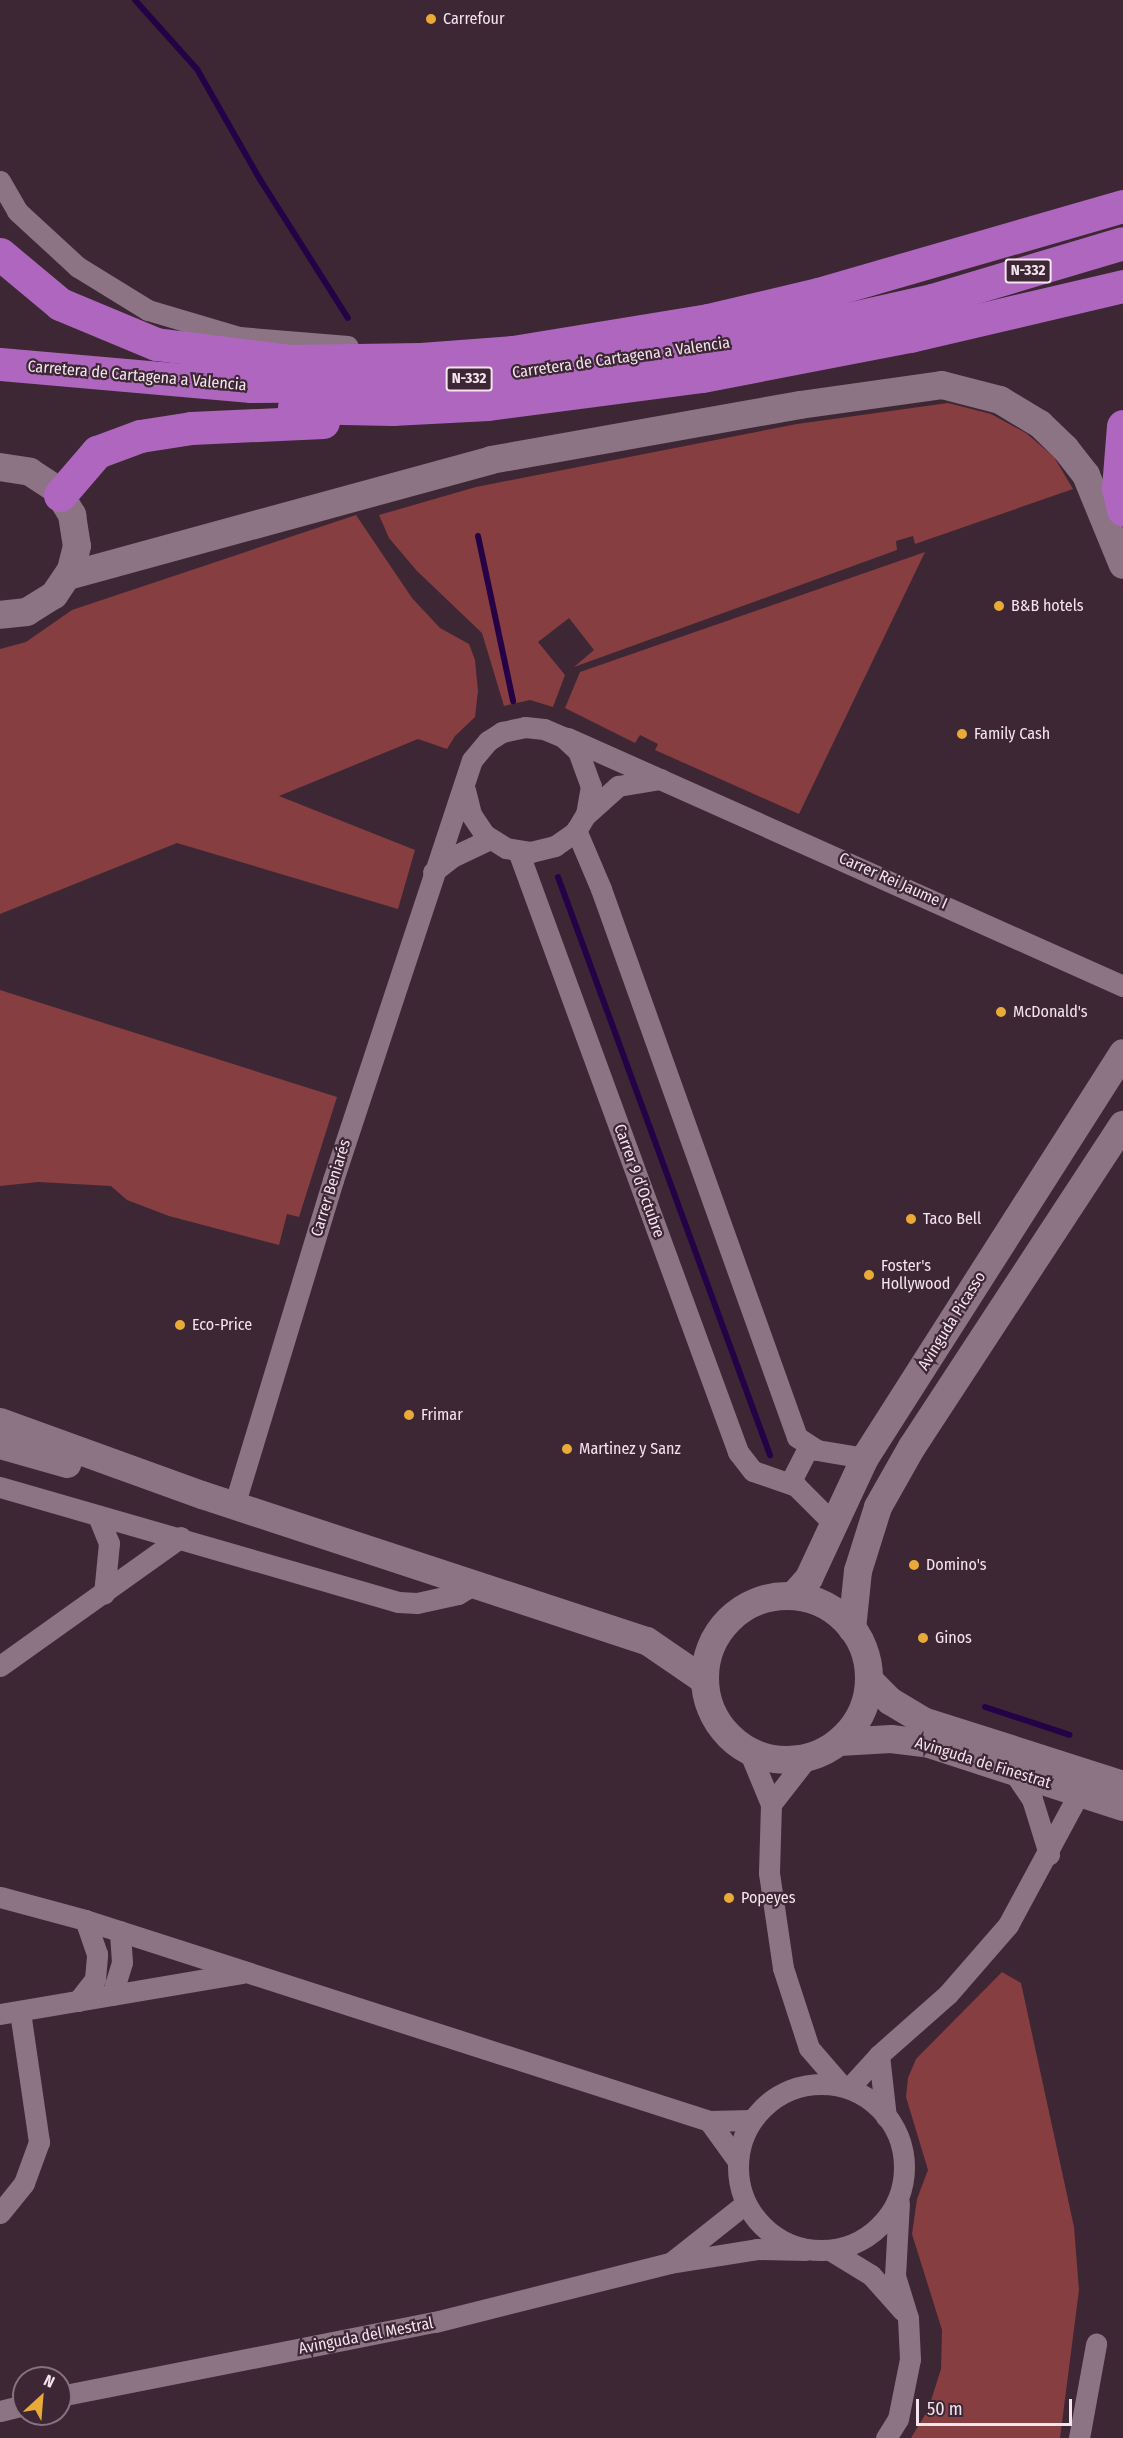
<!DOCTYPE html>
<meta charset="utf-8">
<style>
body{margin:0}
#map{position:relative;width:1123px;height:2438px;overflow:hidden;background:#3d2735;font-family:"Fira Sans Condensed",sans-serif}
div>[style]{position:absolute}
.green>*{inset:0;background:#863e41}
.stream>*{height:6px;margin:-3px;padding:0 3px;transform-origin:3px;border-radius:3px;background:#250245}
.street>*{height:21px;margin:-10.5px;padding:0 10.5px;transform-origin:10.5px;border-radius:10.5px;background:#8d7484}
.street>.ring{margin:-10.5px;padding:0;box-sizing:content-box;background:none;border:21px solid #8d7484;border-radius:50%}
.secondary>*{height:28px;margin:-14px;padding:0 14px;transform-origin:14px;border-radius:14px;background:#8d7484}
.secondary>.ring{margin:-14px;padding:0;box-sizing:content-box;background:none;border:28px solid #8d7484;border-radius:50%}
.highway>*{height:33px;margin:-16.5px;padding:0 16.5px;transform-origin:16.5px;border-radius:16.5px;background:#af66be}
.dots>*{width:16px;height:16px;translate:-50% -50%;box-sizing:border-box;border:3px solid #3d2735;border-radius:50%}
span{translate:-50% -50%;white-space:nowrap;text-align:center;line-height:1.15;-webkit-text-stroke:4.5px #3d2735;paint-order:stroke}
.shield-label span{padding:2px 4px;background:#3d2735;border:2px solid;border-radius:4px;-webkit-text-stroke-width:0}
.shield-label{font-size:15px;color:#f3e4ed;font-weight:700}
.poi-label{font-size:16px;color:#f3e4ed}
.left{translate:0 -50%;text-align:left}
.street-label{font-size:16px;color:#f3e4ed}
.north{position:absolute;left:12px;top:2366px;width:60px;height:60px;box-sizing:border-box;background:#3d2735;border:2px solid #86737f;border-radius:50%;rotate:26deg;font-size:16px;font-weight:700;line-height:24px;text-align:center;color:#f3e4ed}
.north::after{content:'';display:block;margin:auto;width:21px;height:27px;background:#e9aa38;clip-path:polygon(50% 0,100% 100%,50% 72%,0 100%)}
.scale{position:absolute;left:916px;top:2399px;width:156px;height:27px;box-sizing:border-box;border:3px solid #f3e4ed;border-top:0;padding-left:8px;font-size:18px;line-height:21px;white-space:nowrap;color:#f3e4ed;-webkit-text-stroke:4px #3d2735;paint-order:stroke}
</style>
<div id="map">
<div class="green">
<i style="clip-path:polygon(948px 403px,991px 414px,1026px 433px,1054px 457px,1073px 489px,915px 544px,913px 536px,896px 541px,897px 550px,574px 667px,594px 650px,569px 618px,538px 642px,565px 675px,553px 707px,530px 700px,504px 706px,482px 633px,417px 571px,389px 538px,379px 515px,476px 487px,797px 424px)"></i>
<i style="clip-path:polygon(356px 515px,412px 598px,440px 628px,469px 644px,475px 660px,478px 691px,475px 717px,455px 736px,447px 749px,418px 739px,279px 796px,415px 850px,398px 909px,177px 843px,0 914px,0 649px,26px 642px,72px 610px)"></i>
<i style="clip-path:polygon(925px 552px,799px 814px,655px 750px,658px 744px,640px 735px,635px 743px,565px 708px,580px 672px)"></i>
<i style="clip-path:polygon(0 990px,337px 1097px,299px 1217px,287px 1214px,279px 1245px,169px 1216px,127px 1200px,111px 1186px,38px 1182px,0 1186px)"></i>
<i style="clip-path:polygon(1002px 1972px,1021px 1983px,1074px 2227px,1079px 2290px,1060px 2438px,911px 2438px,928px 2410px,941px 2369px,942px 2330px,912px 2234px,917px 2199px,928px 2170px,906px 2097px,908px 2078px,916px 2059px)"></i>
</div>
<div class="stream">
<i style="left:135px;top:0;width:93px;rotate:48.1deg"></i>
<i style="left:197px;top:69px;width:129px;rotate:60.3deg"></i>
<i style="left:261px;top:181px;width:162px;rotate:57.6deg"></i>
<i style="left:478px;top:536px;width:169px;rotate:78deg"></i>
<i style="left:558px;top:877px;width:616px;rotate:69.86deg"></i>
<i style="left:985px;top:1707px;width:89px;rotate:18.2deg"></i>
</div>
<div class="street">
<i style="left:0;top:181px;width:34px;rotate:60deg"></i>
<i style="left:17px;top:211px;width:83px;rotate:42.6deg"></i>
<i style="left:78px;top:267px;width:82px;rotate:31.6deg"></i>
<i style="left:148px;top:310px;width:95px;rotate:16.5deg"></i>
<i style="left:239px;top:337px;width:109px;rotate:4.7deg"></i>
<i style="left:568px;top:738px;width:608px;rotate:24.08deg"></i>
<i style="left:587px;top:814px;width:42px;rotate:-42.1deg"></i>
<i style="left:618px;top:786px;width:43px;rotate:-9.5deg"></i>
<i style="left:576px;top:830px;width:64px;rotate:67deg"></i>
<i style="left:601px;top:889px;width:582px;rotate:70.32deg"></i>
<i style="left:797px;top:1437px;width:24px;rotate:33deg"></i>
<i style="left:817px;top:1450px;width:49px;rotate:9.5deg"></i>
<i style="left:518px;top:851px;width:640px;rotate:69.89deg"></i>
<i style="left:738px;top:1452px;width:24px;rotate:52deg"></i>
<i style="left:753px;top:1471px;width:46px;rotate:19.2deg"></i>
<i style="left:796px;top:1486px;width:52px;rotate:45deg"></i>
<i style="left:433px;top:872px;width:24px;rotate:-38deg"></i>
<i style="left:452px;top:857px;width:42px;rotate:-25.3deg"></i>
<i style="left:790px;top:1483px;width:42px;rotate:-62.8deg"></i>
<i style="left:0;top:1487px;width:414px;rotate:16.1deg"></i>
<i style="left:398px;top:1602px;width:19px;rotate:3deg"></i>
<i style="left:417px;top:1603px;width:42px;rotate:-12.4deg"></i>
<i style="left:458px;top:1594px;width:21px;rotate:-31deg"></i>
<i style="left:234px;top:1506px;width:341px;rotate:-73.1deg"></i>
<i style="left:333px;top:1180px;width:442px;rotate:-71.7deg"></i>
<i style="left:472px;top:760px;width:25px;rotate:-50deg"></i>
<i style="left:488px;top:741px;width:17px;rotate:-33deg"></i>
<i style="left:502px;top:732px;width:24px;rotate:-12deg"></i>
<i style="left:525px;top:727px;width:19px;rotate:6deg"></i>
<i style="left:544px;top:729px;width:21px;rotate:23deg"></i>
<i style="left:563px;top:737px;width:21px;rotate:43deg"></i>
<i style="left:578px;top:751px;width:37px;rotate:70deg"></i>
<i style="left:591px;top:786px;width:28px;rotate:100deg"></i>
<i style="left:586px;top:814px;width:21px;rotate:121deg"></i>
<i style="left:575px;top:832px;width:24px;rotate:145deg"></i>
<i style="left:555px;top:846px;width:25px;rotate:166deg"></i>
<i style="left:531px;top:852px;width:25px;rotate:-171deg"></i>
<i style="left:506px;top:848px;width:25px;rotate:-148deg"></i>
<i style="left:485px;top:835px;width:25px;rotate:-124deg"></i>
<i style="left:471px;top:814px;width:25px;rotate:-104deg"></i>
<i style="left:98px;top:1516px;width:29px;rotate:68deg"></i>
<i style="left:109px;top:1543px;width:51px;rotate:95.6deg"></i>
<i style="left:0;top:1666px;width:222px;rotate:-35.5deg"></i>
<i style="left:749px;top:1751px;width:57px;rotate:67.5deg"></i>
<i style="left:771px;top:1804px;width:69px;rotate:91.7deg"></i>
<i style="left:769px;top:1873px;width:96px;rotate:81.6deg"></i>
<i style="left:783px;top:1968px;width:84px;rotate:72deg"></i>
<i style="left:809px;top:2048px;width:49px;rotate:49.1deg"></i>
<i style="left:1013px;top:1771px;width:34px;rotate:56deg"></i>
<i style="left:1032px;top:1799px;width:58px;rotate:72.8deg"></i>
<i style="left:771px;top:1804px;width:58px;rotate:-52deg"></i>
<i style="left:0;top:1897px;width:88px;rotate:15.1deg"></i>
<i style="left:85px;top:1920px;width:656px;rotate:17.85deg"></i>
<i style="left:709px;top:2121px;width:43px;rotate:-1.3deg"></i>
<i style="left:112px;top:1995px;width:34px;rotate:-73deg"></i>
<i style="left:122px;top:1962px;width:31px;rotate:-94deg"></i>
<i style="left:78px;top:2001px;width:28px;rotate:-52deg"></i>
<i style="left:95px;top:1979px;width:25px;rotate:-85deg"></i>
<i style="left:97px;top:1954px;width:36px;rotate:-109deg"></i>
<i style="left:0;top:2014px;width:246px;rotate:-9.6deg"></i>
<i style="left:879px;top:2055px;width:62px;rotate:83.6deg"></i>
<i class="ring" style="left:738px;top:2084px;width:145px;height:145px"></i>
<i style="left:849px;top:2088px;width:45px;rotate:-47.7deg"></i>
<i style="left:879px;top:2055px;width:92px;rotate:-41.5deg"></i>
<i style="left:948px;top:1994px;width:91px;rotate:-49deg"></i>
<i style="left:1008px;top:1925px;width:150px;rotate:-61.7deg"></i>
<i style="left:709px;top:2121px;width:48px;rotate:54.3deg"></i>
<i style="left:0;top:2213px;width:38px;rotate:-51deg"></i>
<i style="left:24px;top:2183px;width:44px;rotate:-69.9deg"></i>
<i style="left:39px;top:2142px;width:132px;rotate:-98.3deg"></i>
<i style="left:830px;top:2250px;width:48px;rotate:31.4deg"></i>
<i style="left:871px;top:2275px;width:48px;rotate:48.4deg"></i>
<i style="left:673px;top:2261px;width:92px;rotate:-38.4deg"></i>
<i style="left:60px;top:2396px;width:382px;rotate:-11.2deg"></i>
<i style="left:435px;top:2322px;width:242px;rotate:-14.1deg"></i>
<i style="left:670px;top:2263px;width:88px;rotate:-9.1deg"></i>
<i style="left:757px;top:2249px;width:49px;rotate:1.2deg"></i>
<i style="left:0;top:2411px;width:25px;rotate:-14deg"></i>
<i style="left:886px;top:2438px;width:22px;rotate:-58deg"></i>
<i style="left:898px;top:2419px;width:61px;rotate:-78.7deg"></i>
<i style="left:910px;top:2359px;width:41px;rotate:-92.8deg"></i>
<i style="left:908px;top:2318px;width:44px;rotate:-107.2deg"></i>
<i style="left:895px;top:2276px;width:73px;rotate:-86.9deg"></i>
<i style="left:1079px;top:2438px;width:96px;rotate:-79.7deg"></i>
</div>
<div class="secondary">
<i style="left:0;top:467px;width:30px;rotate:9deg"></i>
<i style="left:30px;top:472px;width:31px;rotate:33deg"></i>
<i style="left:56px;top:489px;width:31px;rotate:58deg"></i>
<i style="left:72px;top:515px;width:31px;rotate:81deg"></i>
<i style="left:77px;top:546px;width:25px;rotate:104deg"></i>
<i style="left:71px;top:570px;width:30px;rotate:124deg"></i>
<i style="left:54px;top:595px;width:32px;rotate:148deg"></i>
<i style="left:27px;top:612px;width:27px;rotate:174deg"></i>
<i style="left:68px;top:576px;width:439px;rotate:-15.3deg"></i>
<i style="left:491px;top:460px;width:314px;rotate:-10.1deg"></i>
<i style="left:800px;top:405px;width:143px;rotate:-8deg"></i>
<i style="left:942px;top:385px;width:60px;rotate:14.5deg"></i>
<i style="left:1000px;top:400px;width:47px;rotate:31deg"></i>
<i style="left:1040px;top:424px;width:35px;rotate:44deg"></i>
<i style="left:1065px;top:448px;width:34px;rotate:52deg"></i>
<i style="left:1086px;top:475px;width:97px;rotate:67.7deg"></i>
<i style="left:0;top:1422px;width:215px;rotate:19.9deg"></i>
<i style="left:202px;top:1495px;width:468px;rotate:18.2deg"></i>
<i style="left:647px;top:1641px;width:69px;rotate:34.4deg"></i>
<i style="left:0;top:1445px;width:70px;rotate:15.8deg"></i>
<i class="ring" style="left:705px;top:1596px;width:136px;height:136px"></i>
<i style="left:793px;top:1596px;width:24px;rotate:-48deg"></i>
<i style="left:809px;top:1578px;width:132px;rotate:-65deg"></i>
<i style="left:865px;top:1458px;width:480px;rotate:-57.5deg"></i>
<i style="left:852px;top:1629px;width:58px;rotate:-84.1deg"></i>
<i style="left:858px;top:1571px;width:67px;rotate:-72.6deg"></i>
<i style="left:878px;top:1507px;width:69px;rotate:-60.5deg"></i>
<i style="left:912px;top:1447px;width:385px;rotate:-56.8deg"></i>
<i style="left:869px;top:1680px;width:30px;rotate:45deg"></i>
<i style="left:890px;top:1701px;width:39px;rotate:31deg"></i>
<i style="left:923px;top:1721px;width:210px;rotate:17.7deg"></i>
<i style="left:839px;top:1742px;width:52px;rotate:-3.3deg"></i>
<i style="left:891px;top:1739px;width:35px;rotate:7deg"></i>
<i style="left:926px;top:1743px;width:207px;rotate:18deg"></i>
</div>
<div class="highway">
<i style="left:0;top:254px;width:78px;rotate:39.8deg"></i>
<i style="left:60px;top:304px;width:104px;rotate:22.6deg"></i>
<i style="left:156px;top:344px;width:135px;rotate:7.2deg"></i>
<i style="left:290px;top:361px;width:131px;rotate:-0.9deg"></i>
<i style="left:421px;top:359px;width:92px;rotate:-4.4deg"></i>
<i style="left:513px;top:352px;width:198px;rotate:-9.3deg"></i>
<i style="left:708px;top:320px;width:113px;rotate:-13.3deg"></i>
<i style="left:818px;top:294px;width:317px;rotate:-16.1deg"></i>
<i style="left:0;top:364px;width:252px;rotate:5deg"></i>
<i style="left:251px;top:386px;width:127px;rotate:-0.5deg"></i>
<i style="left:378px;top:385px;width:102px;rotate:-3.9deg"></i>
<i style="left:480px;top:378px;width:214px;rotate:-7.3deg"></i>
<i style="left:692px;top:351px;width:154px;rotate:-11.6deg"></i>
<i style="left:843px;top:320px;width:91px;rotate:-12.7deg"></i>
<i style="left:932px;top:300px;width:199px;rotate:-16.6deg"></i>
<i style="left:294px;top:407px;width:98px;rotate:1.2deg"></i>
<i style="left:392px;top:409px;width:96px;rotate:-3deg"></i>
<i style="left:488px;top:404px;width:216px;rotate:-7.5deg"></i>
<i style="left:702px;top:376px;width:212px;rotate:-10.9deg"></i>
<i style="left:910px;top:336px;width:219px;rotate:-13.2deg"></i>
<i style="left:1123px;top:426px;width:62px;rotate:94.6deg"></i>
<i style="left:1118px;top:488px;width:22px;rotate:77deg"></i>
<i style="left:60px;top:495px;width:57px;rotate:-49.3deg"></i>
<i style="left:97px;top:452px;width:46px;rotate:-20.4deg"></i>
<i style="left:140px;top:436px;width:52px;rotate:-8.9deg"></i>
<i style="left:191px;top:428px;width:132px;rotate:-2.6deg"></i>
</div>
<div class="dots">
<i style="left:431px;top:19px;background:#e9aa38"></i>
<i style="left:999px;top:606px;background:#e9aa38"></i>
<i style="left:962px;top:734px;background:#e9aa38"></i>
<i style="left:1001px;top:1012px;background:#e9aa38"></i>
<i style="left:911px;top:1219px;background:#e9aa38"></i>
<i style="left:869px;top:1275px;background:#e9aa38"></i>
<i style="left:180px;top:1325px;background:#e9aa38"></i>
<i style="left:409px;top:1415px;background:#e9aa38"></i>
<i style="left:567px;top:1449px;background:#e9aa38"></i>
<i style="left:914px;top:1565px;background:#e9aa38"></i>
<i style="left:923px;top:1638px;background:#e9aa38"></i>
<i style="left:729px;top:1898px;background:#e9aa38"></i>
</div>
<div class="shield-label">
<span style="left:1028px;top:271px">N-332</span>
<span style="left:469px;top:379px">N-332</span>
</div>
<div class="poi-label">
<span class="left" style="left:443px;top:19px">Carrefour</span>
<span class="left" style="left:1011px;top:606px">B&amp;B hotels</span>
<span class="left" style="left:974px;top:734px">Family Cash</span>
<span class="left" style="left:1013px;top:1012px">McDonald's</span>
<span class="left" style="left:923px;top:1219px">Taco Bell</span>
<span class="left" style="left:881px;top:1275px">Foster's<br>Hollywood</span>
<span class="left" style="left:192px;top:1325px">Eco-Price</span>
<span class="left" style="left:421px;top:1415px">Frimar</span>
<span class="left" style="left:579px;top:1449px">Martinez y Sanz</span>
<span class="left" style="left:926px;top:1565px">Domino's</span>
<span class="left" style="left:935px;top:1638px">Ginos</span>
<span class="left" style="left:741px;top:1898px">Popeyes</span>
</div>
<div class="street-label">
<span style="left:621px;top:358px;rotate:-8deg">Carretera de Cartagena a Valencia</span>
<span style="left:137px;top:376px;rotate:5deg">Carretera de Cartagena a Valencia</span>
<span style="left:893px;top:881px;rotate:24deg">Carrer Rei Jaume I</span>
<span style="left:639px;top:1181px;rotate:70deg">Carrer 9 d’Octubre</span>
<span style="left:331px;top:1188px;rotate:-73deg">Carrer Beniarés</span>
<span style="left:952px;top:1321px;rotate:-58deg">Avinguda Picasso</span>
<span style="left:983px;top:1763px;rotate:17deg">Avinguda de Finestrat</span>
<span style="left:366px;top:2336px;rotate:-11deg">Avinguda del Mestral</span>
</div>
<div class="north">N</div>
<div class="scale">50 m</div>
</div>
